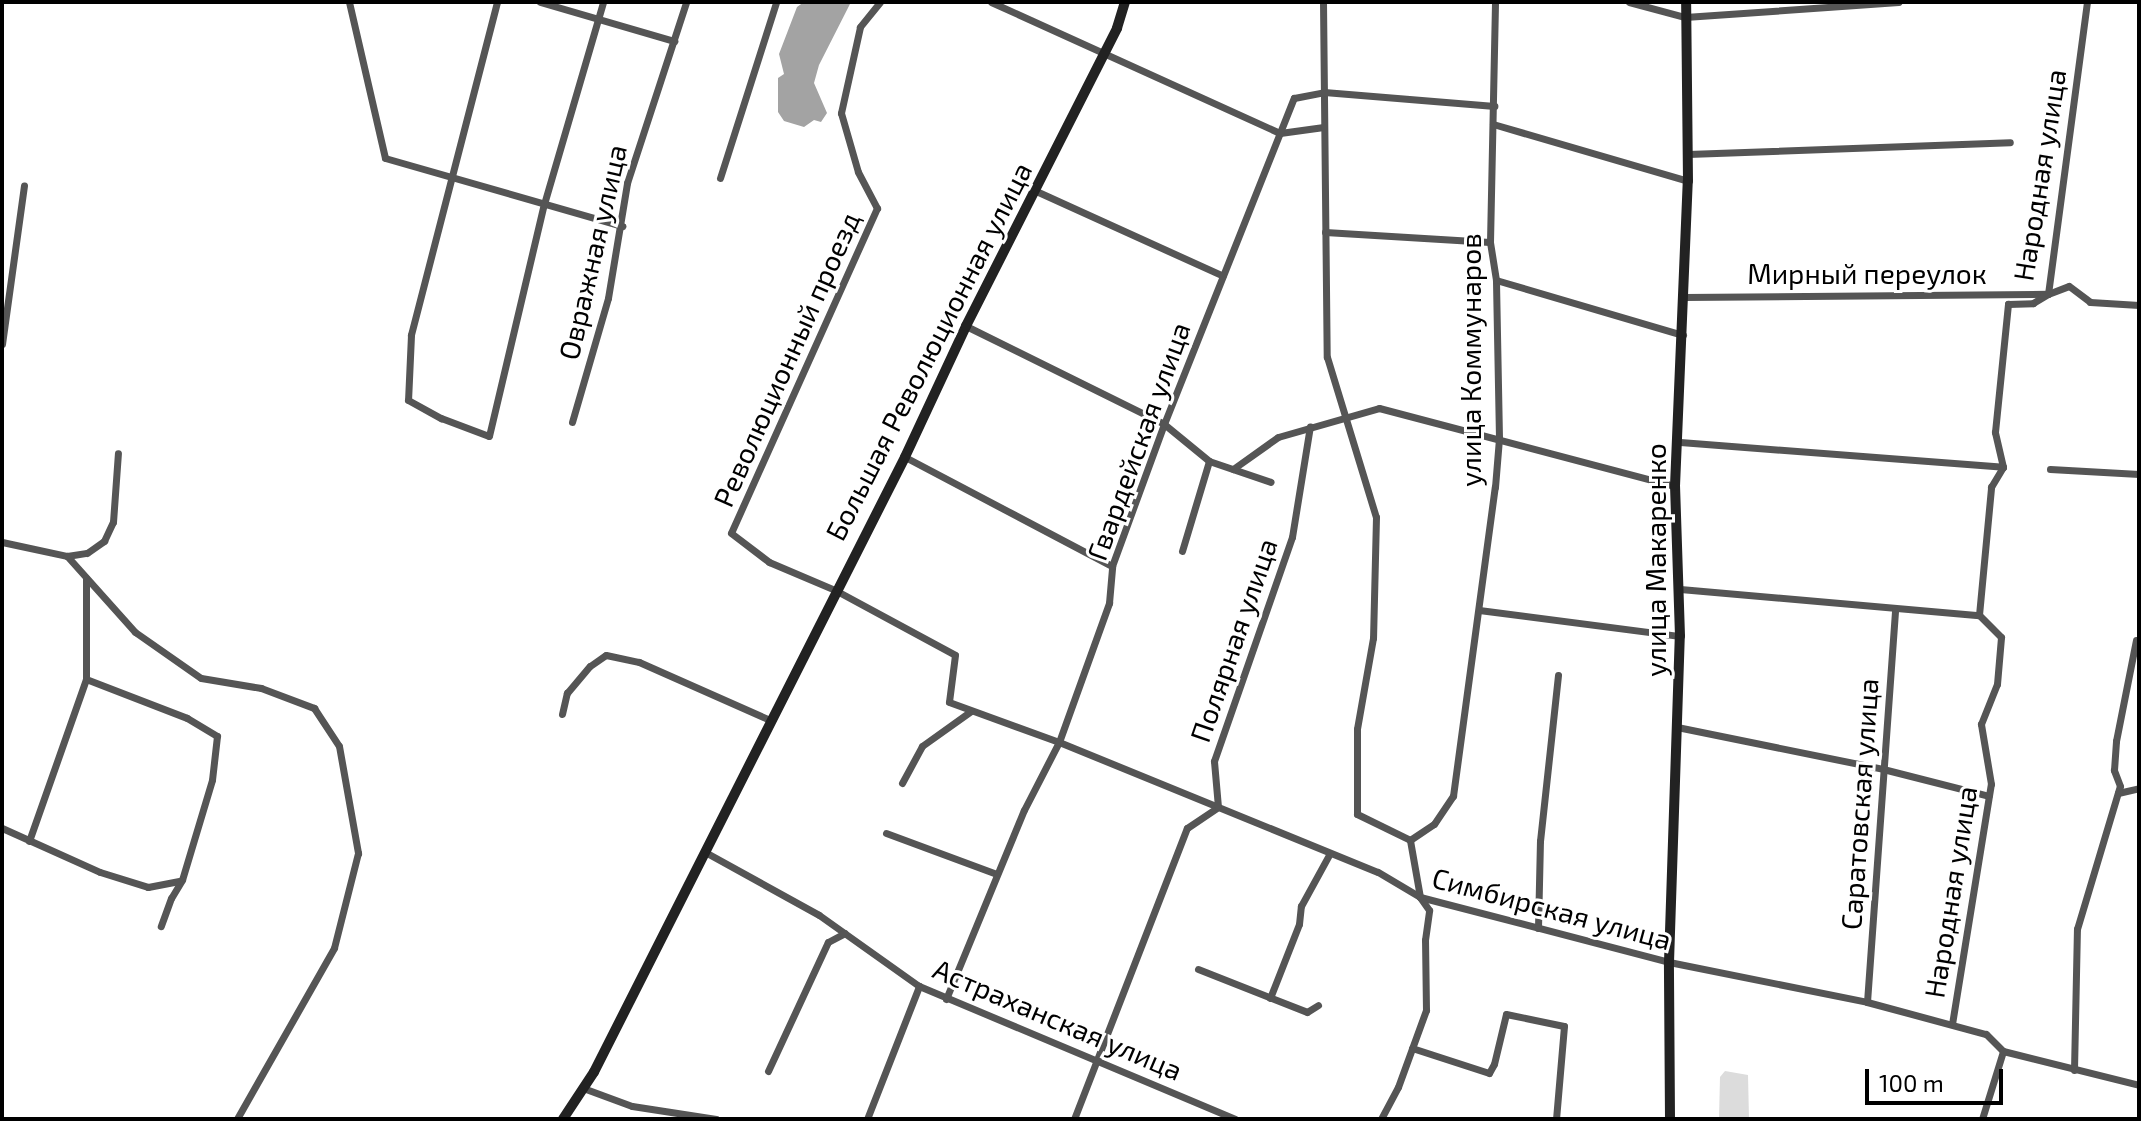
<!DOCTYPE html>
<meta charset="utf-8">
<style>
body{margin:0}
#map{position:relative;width:2141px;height:1121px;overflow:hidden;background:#fff;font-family:"Exo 2",sans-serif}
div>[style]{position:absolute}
.green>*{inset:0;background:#dcdcdc}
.water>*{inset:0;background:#a3a3a3}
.street>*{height:7px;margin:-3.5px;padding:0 3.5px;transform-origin:3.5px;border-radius:3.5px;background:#555}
.secondary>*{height:10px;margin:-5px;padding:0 5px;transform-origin:5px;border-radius:5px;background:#222}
span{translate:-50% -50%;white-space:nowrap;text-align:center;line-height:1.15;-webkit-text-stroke:6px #fff;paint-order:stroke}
.street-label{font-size:28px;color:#000}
.frame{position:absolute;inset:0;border:4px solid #000;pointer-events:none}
.scale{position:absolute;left:1865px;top:1069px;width:138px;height:36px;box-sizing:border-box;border:4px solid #000;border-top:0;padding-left:10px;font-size:24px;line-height:28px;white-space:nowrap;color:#000;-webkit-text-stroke:6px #fff;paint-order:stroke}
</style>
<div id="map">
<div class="green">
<i style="clip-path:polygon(1725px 1071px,1748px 1075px,1749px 1119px,1719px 1119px,1720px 1077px)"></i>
</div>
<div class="water">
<i style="clip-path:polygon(804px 2px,851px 2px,819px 65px,814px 83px,827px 113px,821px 122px,814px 120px,804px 127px,784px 121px,778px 112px,778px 78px,784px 74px,779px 54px,797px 7px)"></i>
</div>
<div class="street">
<i style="left:349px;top:2px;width:160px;rotate:77deg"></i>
<i style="left:385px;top:158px;width:247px;rotate:16deg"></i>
<i style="left:497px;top:2px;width:344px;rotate:104.5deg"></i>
<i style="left:411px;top:335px;width:65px;rotate:92.6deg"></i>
<i style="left:408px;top:400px;width:38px;rotate:29deg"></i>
<i style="left:441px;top:418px;width:51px;rotate:20.6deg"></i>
<i style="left:489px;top:436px;width:238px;rotate:-76.7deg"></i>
<i style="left:544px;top:204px;width:210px;rotate:-73.7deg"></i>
<i style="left:540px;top:2px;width:140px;rotate:16.2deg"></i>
<i style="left:880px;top:2px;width:32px;rotate:129deg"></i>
<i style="left:860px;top:27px;width:88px;rotate:102.5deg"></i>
<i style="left:841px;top:113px;width:61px;rotate:73.9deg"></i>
<i style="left:858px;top:172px;width:41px;rotate:62.2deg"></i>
<i style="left:877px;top:208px;width:356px;rotate:114.2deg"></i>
<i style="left:731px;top:533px;width:48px;rotate:37.3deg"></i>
<i style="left:769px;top:562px;width:72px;rotate:23deg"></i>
<i style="left:835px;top:590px;width:136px;rotate:28.4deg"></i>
<i style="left:955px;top:655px;width:47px;rotate:97.3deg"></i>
<i style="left:949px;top:702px;width:117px;rotate:20deg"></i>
<i style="left:1059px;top:742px;width:344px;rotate:22.2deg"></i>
<i style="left:1378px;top:872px;width:49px;rotate:30.8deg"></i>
<i style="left:1420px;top:897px;width:257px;rotate:14.6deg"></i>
<i style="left:1669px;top:962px;width:202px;rotate:11.4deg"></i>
<i style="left:1867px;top:1002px;width:123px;rotate:15.1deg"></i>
<i style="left:1986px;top:1034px;width:24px;rotate:45deg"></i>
<i style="left:2003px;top:1051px;width:140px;rotate:14deg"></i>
<i style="left:991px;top:2px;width:317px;rotate:24.4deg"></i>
<i style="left:1280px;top:133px;width:44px;rotate:-7.8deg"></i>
<i style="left:1323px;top:2px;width:355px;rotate:89.4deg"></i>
<i style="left:1327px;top:357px;width:167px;rotate:73deg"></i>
<i style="left:1376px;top:517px;width:121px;rotate:91.4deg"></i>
<i style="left:1373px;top:638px;width:92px;rotate:100deg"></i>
<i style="left:1357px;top:729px;width:85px;rotate:90deg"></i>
<i style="left:1357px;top:814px;width:59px;rotate:26.1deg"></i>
<i style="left:1629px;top:2px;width:58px;rotate:15deg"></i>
<i style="left:1685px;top:17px;width:214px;rotate:-4deg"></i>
<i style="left:1493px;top:124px;width:203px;rotate:16.3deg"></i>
<i style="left:1688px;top:154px;width:322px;rotate:-2.1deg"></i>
<i style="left:720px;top:178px;width:185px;rotate:-72.3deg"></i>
<i style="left:1036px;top:191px;width:205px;rotate:24.4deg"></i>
<i style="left:1325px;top:232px;width:165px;rotate:3.5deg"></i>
<i style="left:1496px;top:280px;width:195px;rotate:16.4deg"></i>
<i style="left:1684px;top:297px;width:364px;rotate:-0.5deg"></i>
<i style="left:2048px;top:294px;width:22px;rotate:-21deg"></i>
<i style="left:2069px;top:286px;width:26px;rotate:37deg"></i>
<i style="left:2090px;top:302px;width:49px;rotate:3.5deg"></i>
<i style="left:966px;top:326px;width:221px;rotate:26.3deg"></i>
<i style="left:1164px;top:424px;width:58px;rotate:39.4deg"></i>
<i style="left:1209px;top:461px;width:65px;rotate:18.7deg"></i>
<i style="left:2px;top:344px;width:160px;rotate:-82.1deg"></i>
<i style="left:572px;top:422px;width:129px;rotate:-73.8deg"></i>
<i style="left:608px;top:298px;width:117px;rotate:-80.6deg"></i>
<i style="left:627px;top:183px;width:190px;rotate:-71.9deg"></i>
<i style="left:1680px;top:442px;width:324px;rotate:4.4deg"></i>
<i style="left:905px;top:457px;width:234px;rotate:27.8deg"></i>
<i style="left:1233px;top:469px;width:55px;rotate:-35.4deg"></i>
<i style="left:1278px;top:437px;width:105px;rotate:-16deg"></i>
<i style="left:1379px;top:408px;width:306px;rotate:14.8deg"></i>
<i style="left:2050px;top:469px;width:89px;rotate:3.2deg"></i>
<i style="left:2px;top:542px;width:66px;rotate:12.2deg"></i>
<i style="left:67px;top:556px;width:102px;rotate:48.2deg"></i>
<i style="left:135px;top:632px;width:80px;rotate:34.9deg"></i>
<i style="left:201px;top:678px;width:61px;rotate:9.5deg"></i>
<i style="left:261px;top:688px;width:57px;rotate:20.7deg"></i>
<i style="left:314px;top:708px;width:45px;rotate:56.7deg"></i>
<i style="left:339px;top:746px;width:109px;rotate:79.9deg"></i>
<i style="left:358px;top:853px;width:98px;rotate:104.2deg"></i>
<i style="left:334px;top:948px;width:197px;rotate:119.6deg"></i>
<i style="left:1182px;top:551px;width:94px;rotate:-73.3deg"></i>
<i style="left:67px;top:556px;width:20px;rotate:-9deg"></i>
<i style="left:87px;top:553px;width:21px;rotate:-35deg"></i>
<i style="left:104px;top:541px;width:21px;rotate:-65deg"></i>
<i style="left:113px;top:522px;width:69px;rotate:-85.9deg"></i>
<i style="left:1680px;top:589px;width:300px;rotate:5deg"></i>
<i style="left:1479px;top:610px;width:203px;rotate:7.4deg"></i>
<i style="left:86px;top:679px;width:108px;rotate:21.1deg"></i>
<i style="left:187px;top:718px;width:35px;rotate:31deg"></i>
<i style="left:217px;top:736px;width:44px;rotate:96.5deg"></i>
<i style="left:212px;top:780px;width:104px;rotate:106.7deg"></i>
<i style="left:182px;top:880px;width:21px;rotate:121deg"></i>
<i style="left:171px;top:898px;width:30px;rotate:110deg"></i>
<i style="left:562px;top:714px;width:22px;rotate:-77deg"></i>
<i style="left:567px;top:693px;width:35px;rotate:-50deg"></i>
<i style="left:590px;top:666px;width:19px;rotate:-35deg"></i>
<i style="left:606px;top:655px;width:34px;rotate:12deg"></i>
<i style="left:639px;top:662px;width:143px;rotate:23.9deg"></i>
<i style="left:1677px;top:727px;width:210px;rotate:11.5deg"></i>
<i style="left:1883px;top:769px;width:109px;rotate:14.3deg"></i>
<i style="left:902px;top:783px;width:42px;rotate:-61.6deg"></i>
<i style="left:922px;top:746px;width:60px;rotate:-35.5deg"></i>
<i style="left:2118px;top:793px;width:22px;rotate:-13deg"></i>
<i style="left:2px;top:828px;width:107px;rotate:24.2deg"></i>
<i style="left:100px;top:872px;width:50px;rotate:17.4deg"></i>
<i style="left:148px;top:887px;width:33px;rotate:-11deg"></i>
<i style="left:886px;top:833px;width:118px;rotate:20.3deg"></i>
<i style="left:29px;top:841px;width:172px;rotate:-70.6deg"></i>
<i style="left:86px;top:679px;width:101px;rotate:-90deg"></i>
<i style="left:705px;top:852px;width:130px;rotate:28.9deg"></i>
<i style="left:819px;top:915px;width:123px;rotate:35.4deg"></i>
<i style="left:919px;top:986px;width:343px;rotate:22.8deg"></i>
<i style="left:1538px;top:928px;width:87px;rotate:-88.7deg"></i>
<i style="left:1540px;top:841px;width:167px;rotate:-83.8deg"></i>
<i style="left:1198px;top:969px;width:117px;rotate:21.5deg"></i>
<i style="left:1307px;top:1012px;width:13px;rotate:-32deg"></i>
<i style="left:1270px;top:998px;width:79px;rotate:-68.6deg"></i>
<i style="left:1299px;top:924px;width:18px;rotate:-84deg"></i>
<i style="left:1301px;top:906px;width:60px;rotate:-61.3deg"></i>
<i style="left:946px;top:999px;width:204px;rotate:-67.6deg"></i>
<i style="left:1024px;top:810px;width:76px;rotate:-62.8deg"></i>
<i style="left:1059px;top:742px;width:148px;rotate:-70.2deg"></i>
<i style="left:1109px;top:603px;width:37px;rotate:-85deg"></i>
<i style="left:1112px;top:566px;width:151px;rotate:-69.9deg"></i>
<i style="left:1164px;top:424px;width:351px;rotate:-68.3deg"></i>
<i style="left:1294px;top:98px;width:31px;rotate:-11deg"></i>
<i style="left:1324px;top:92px;width:171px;rotate:4.7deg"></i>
<i style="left:1867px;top:1002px;width:393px;rotate:-85.9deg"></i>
<i style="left:1952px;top:1024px;width:243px;rotate:-80.8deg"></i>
<i style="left:1991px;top:784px;width:61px;rotate:-99.5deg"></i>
<i style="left:1981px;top:724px;width:43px;rotate:-68.2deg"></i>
<i style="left:1997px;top:684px;width:47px;rotate:-85.1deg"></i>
<i style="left:2001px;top:637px;width:31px;rotate:-135deg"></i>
<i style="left:1979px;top:615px;width:129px;rotate:-84.6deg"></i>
<i style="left:1991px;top:487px;width:23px;rotate:-59deg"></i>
<i style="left:2003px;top:467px;width:36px;rotate:-103deg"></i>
<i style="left:1995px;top:432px;width:129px;rotate:-84.2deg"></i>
<i style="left:2008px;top:304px;width:25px;rotate:-2deg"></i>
<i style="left:2033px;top:303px;width:17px;rotate:-31deg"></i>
<i style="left:2048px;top:294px;width:295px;rotate:-82.4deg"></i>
<i style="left:1412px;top:1048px;width:81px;rotate:18deg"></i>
<i style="left:1489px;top:1073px;width:10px;rotate:-61deg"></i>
<i style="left:1494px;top:1064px;width:51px;rotate:-76.5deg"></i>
<i style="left:1506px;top:1014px;width:59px;rotate:11.7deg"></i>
<i style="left:1564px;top:1026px;width:93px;rotate:94.9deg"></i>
<i style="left:2074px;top:1070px;width:141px;rotate:-88.8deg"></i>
<i style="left:2077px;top:929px;width:149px;rotate:-73.3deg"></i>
<i style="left:2120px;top:786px;width:17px;rotate:-111deg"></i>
<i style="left:2114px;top:770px;width:29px;rotate:-86deg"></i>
<i style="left:2116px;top:741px;width:103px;rotate:-78.8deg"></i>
<i style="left:768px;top:1071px;width:142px;rotate:-65.1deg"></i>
<i style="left:828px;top:942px;width:19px;rotate:-28deg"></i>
<i style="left:583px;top:1088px;width:52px;rotate:20.2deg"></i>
<i style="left:632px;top:1106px;width:85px;rotate:8.8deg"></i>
<i style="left:867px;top:1119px;width:143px;rotate:-68.6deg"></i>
<i style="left:1074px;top:1119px;width:312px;rotate:-68.8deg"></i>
<i style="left:1187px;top:828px;width:37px;rotate:-34deg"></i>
<i style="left:1218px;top:807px;width:46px;rotate:-95deg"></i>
<i style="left:1214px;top:761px;width:237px;rotate:-70.8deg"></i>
<i style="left:1292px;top:537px;width:112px;rotate:-80.8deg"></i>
<i style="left:1381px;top:1119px;width:36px;rotate:-62deg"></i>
<i style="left:1398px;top:1087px;width:82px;rotate:-70deg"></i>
<i style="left:1426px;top:1010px;width:70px;rotate:-90.8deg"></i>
<i style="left:1425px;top:940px;width:30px;rotate:-82deg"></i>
<i style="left:1429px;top:910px;width:16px;rotate:-125deg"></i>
<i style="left:1420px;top:897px;width:58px;rotate:-100deg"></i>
<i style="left:1410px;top:840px;width:29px;rotate:-34deg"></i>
<i style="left:1434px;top:824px;width:34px;rotate:-56deg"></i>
<i style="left:1453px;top:796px;width:312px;rotate:-82.3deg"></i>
<i style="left:1495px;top:487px;width:49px;rotate:-85.3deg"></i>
<i style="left:1499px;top:438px;width:158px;rotate:-91.1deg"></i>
<i style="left:1496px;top:280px;width:38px;rotate:-99deg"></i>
<i style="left:1490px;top:242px;width:240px;rotate:-88.8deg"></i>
<i style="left:1982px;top:1119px;width:71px;rotate:-72.8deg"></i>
</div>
<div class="secondary">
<i style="left:563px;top:1119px;width:56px;rotate:-56.6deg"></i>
<i style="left:594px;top:1072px;width:689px;rotate:-63.17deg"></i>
<i style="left:905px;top:457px;width:145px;rotate:-65deg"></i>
<i style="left:966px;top:326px;width:334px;rotate:-63.1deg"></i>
<i style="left:1117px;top:28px;width:27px;rotate:-73deg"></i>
<i style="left:1670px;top:1119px;width:157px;rotate:-90.4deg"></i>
<i style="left:1669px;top:962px;width:326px;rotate:-88.1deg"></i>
<i style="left:1680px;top:636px;width:150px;rotate:-91.9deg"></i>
<i style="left:1675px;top:486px;width:305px;rotate:-87.6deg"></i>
<i style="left:1688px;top:181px;width:179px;rotate:-90.6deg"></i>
</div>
<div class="street-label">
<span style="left:2039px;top:175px;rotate:-81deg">Народная улица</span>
<span style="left:592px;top:252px;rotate:-77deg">Овражная улица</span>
<span style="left:1867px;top:273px">Мирный переулок</span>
<span style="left:928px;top:351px;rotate:-63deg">Большая Революционная улица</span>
<span style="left:786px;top:359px;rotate:-66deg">Революционный проезд</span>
<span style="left:1470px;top:360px;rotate:-90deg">улица Коммунаров</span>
<span style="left:1138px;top:441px;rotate:-70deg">Гвардейская улица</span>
<span style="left:1655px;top:560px;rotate:-90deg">улица Макаренко</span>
<span style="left:1233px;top:640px;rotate:-71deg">Полярная улица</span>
<span style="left:1859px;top:804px;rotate:-86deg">Саратовская улица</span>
<span style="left:1950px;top:892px;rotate:-81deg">Народная улица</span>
<span style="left:1552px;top:908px;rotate:15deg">Симбирская улица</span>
<span style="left:1058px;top:1019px;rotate:23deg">Астраханская улица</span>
</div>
<div class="frame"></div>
<div class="scale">100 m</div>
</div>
